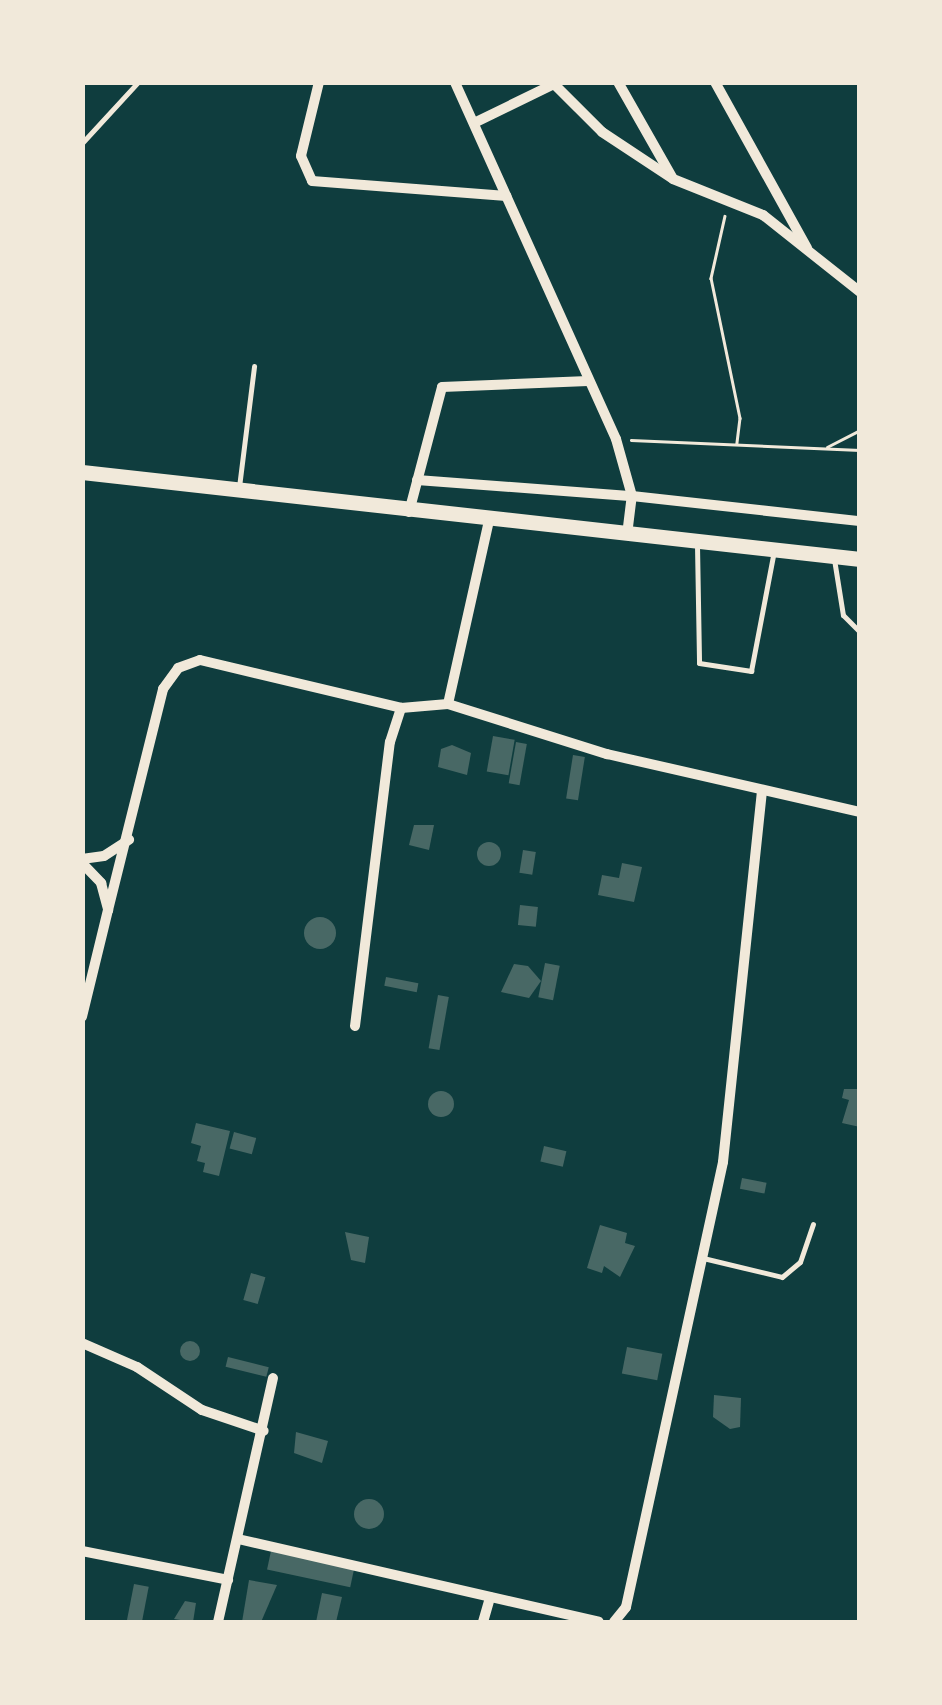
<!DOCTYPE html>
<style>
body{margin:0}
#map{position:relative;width:942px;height:1705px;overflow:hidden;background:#0f3d3e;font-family:"PT Sans",sans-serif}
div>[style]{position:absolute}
.building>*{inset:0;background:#486865;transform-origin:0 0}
.round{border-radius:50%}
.path>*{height:2.5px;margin:-1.25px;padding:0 1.25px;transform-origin:1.25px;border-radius:1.25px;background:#f1e9da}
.service>*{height:5px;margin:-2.5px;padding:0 2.5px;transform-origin:2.5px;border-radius:2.5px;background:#f1e9da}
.minor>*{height:10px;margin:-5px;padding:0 5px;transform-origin:5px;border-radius:5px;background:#f1e9da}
.trunk>*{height:15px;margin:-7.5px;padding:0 7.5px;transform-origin:7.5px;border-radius:7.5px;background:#f1e9da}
span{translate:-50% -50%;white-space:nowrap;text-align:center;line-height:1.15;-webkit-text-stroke:10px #f1e9da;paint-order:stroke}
.frame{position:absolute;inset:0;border:85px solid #f1e9da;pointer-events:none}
</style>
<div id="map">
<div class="building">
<i style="left:493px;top:736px;width:22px;height:36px;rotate:10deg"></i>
<i style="left:516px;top:742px;width:11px;height:42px;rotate:10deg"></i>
<i style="clip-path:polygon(452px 745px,471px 753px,467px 775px,438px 767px,441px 749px)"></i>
<i style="left:573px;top:755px;width:12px;height:44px;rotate:9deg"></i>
<i style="clip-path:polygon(414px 825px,434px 825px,429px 850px,409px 845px)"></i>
<i class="round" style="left:477px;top:842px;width:24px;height:24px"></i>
<i style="left:523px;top:850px;width:13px;height:23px;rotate:9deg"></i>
<i style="clip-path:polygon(622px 863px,642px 867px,634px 902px,598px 895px,602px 875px,619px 878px)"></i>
<i style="left:520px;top:905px;width:18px;height:20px;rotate:6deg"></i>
<i class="round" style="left:304px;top:917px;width:32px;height:32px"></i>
<i style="left:545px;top:963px;width:15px;height:35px;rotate:11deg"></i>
<i style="clip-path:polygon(514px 964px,528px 966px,541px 981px,529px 998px,501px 992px)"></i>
<i style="left:386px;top:977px;width:33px;height:9px;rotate:11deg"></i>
<i style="left:438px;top:995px;width:11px;height:54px;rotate:10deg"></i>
<i style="clip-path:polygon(844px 1089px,860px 1089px,860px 1127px,842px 1123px,849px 1100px,842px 1098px)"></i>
<i class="round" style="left:428px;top:1091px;width:26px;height:26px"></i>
<i style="clip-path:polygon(196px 1123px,230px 1131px,219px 1176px,203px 1172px,205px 1163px,197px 1161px,201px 1146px,191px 1143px)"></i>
<i style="left:234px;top:1132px;width:23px;height:17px;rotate:15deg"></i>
<i style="left:544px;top:1146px;width:23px;height:16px;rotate:13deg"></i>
<i style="left:742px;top:1178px;width:25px;height:11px;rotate:11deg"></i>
<i style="clip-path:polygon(600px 1225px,627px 1233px,625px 1243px,635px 1246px,620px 1277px,604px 1266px,602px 1273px,587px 1268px)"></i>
<i style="clip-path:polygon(345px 1232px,369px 1237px,365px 1263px,351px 1260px)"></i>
<i style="left:251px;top:1273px;width:15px;height:28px;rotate:16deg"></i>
<i class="round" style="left:180px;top:1341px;width:20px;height:20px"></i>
<i style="left:627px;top:1347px;width:36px;height:27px;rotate:11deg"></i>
<i style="left:228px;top:1357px;width:42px;height:10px;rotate:14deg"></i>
<i style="clip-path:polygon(714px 1395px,741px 1398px,740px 1427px,730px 1429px,713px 1417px)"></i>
<i style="clip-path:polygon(296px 1432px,328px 1441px,322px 1463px,294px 1453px)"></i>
<i class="round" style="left:354px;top:1499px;width:30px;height:30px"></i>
<i style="left:271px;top:1551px;width:85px;height:19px;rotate:12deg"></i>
<i style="clip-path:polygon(249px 1580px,277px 1585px,261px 1622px,242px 1622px)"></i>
<i style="left:134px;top:1584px;width:15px;height:39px;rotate:11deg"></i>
<i style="clip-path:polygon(322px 1593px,342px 1597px,336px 1622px,316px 1622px)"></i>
<i style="clip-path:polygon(185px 1601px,196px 1603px,193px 1622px,174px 1619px)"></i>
</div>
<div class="path">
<i style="left:725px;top:216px;width:64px;rotate:102.7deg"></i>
<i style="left:711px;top:278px;width:143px;rotate:78.3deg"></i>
<i style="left:740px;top:418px;width:26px;rotate:97deg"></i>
<i style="left:631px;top:440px;width:229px;rotate:2.5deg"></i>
<i style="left:827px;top:447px;width:37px;rotate:-27deg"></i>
</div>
<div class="service">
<i style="left:82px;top:143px;width:83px;rotate:-47.4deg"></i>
<i style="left:239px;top:487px;width:122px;rotate:-82.9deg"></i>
<i style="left:697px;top:545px;width:118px;rotate:89deg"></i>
<i style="left:699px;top:663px;width:53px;rotate:8.7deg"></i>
<i style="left:751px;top:671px;width:123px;rotate:-79.2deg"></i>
<i style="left:834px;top:559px;width:57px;rotate:80.9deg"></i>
<i style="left:843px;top:615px;width:24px;rotate:45deg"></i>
<i style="left:703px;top:1258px;width:81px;rotate:13.5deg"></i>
<i style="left:782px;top:1277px;width:23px;rotate:-40deg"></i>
<i style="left:800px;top:1262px;width:40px;rotate:-71.1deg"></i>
</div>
<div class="minor">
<i style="left:319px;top:82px;width:76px;rotate:103.7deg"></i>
<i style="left:301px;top:156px;width:27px;rotate:66deg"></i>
<i style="left:312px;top:181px;width:195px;rotate:4.4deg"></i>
<i style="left:618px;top:82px;width:109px;rotate:60.4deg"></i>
<i style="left:715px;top:82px;width:190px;rotate:61deg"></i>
<i style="left:474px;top:123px;width:89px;rotate:-26deg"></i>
<i style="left:554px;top:84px;width:68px;rotate:45deg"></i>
<i style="left:602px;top:132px;width:85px;rotate:33.5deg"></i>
<i style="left:673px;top:179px;width:97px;rotate:21.8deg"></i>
<i style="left:763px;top:215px;width:124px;rotate:38.4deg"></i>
<i style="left:417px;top:480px;width:216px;rotate:4.3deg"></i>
<i style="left:632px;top:496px;width:59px;rotate:-105.7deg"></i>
<i style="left:616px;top:439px;width:392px;rotate:-114.3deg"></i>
<i style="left:409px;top:512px;width:129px;rotate:-75.2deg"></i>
<i style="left:442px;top:387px;width:146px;rotate:-2.4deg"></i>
<i style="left:627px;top:535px;width:39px;rotate:-83deg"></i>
<i style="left:632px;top:496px;width:229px;rotate:6.3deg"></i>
<i style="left:448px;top:704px;width:188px;rotate:-77.4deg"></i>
<i style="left:82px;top:859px;width:22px;rotate:-8deg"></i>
<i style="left:104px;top:856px;width:30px;rotate:-33deg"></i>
<i style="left:82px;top:863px;width:28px;rotate:46deg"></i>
<i style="left:101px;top:883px;width:28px;rotate:75deg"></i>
<i style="left:108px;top:910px;width:110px;rotate:103.7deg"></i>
<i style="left:108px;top:910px;width:228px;rotate:-76deg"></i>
<i style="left:163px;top:689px;width:26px;rotate:-54deg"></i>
<i style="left:178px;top:668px;width:23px;rotate:-20deg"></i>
<i style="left:200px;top:660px;width:207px;rotate:13.4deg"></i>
<i style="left:355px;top:1026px;width:286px;rotate:-83deg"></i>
<i style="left:390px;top:742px;width:36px;rotate:-72deg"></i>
<i style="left:401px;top:708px;width:47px;rotate:-4.9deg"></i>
<i style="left:448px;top:704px;width:167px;rotate:17.5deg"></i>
<i style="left:607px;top:754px;width:260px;rotate:12.9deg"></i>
<i style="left:82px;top:1343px;width:60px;rotate:23.6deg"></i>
<i style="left:137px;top:1367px;width:78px;rotate:33.5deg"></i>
<i style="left:202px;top:1410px;width:65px;rotate:18.7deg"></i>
<i style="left:238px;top:1539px;width:370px;rotate:12.9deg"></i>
<i style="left:82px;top:1551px;width:149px;rotate:11.2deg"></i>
<i style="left:218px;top:1622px;width:250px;rotate:-77.3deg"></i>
<i style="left:483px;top:1622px;width:26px;rotate:-74deg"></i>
<i style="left:614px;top:1622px;width:19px;rotate:-51deg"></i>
<i style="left:626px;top:1607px;width:455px;rotate:-77.7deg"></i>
<i style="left:723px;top:1162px;width:374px;rotate:-84deg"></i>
</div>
<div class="trunk">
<i style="left:82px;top:472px;width:783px;rotate:6.38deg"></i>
</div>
<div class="frame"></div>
</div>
